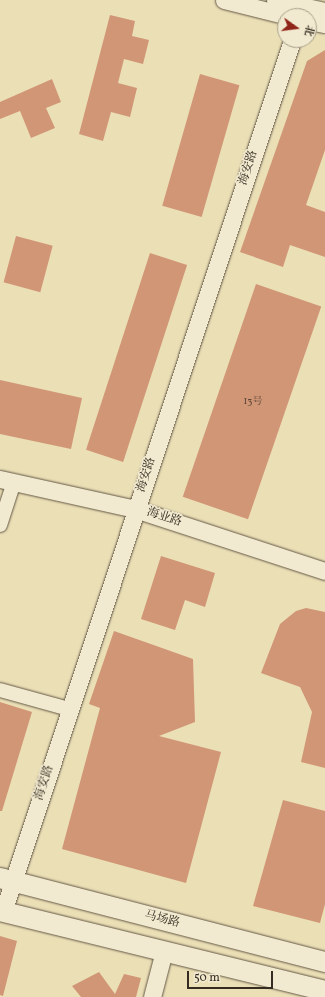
<!DOCTYPE html>
<meta charset="utf-8">
<style>
body{margin:0}
#map{position:relative;width:325px;height:997px;overflow:hidden;background:#ebdfb6;font-family:Vollkorn,"Noto Serif SC",serif}
div>[style]{position:absolute}
.building>*{inset:0;background:#d19676;transform-origin:0 0}
.roads{filter:drop-shadow(0 0 1px #635846) drop-shadow(0 0 1px #635846)}
.minor>*{height:14px;margin:-7px;padding:0 7px;transform-origin:7px;border-radius:7px;background:#f2ead0}
.tertiary>*{height:17px;margin:-8.5px;padding:0 8.5px;transform-origin:8.5px;border-radius:8.5px;background:#f2ead0}
.secondary>*{height:20px;margin:-10px;padding:0 10px;transform-origin:10px;border-radius:10px;background:#f2ead0}
span{translate:-50% -50%;white-space:nowrap;text-align:center;line-height:1.15;-webkit-text-stroke:3px #f2ead0;paint-order:stroke}
.number-label{font-size:10px;color:#5d4636}
.number-label span{-webkit-text-stroke-width:0}
.street-label{font-size:12px;color:#362b20}
.north{position:absolute;left:277px;top:8px;width:40px;height:40px;box-sizing:border-box;background:#f2ead0;border:1px solid #a79e8a;border-radius:50%;rotate:104deg;font-size:11px;font-weight:700;line-height:16px;text-align:center;color:#362b20}
.north::after{content:'';display:block;margin:auto;width:14px;height:18px;background:#8f2418;clip-path:polygon(50% 0,100% 100%,50% 72%,0 100%)}
.scale{position:absolute;left:187px;top:971px;width:86px;height:18px;box-sizing:border-box;border:2px solid #362b20;border-top:0;padding-left:5px;font-size:12px;line-height:14px;white-space:nowrap;color:#362b20;-webkit-text-stroke:3px #f2ead0;paint-order:stroke}
</style>
<div id="map">
<div class="building">
<i style="clip-path:polygon(110px 15px,135px 21px,132px 36px,149px 40px,143px 64px,124px 59px,118px 83px,137px 88px,130px 117px,111px 112px,103px 141px,79px 134px)"></i>
<i style="clip-path:polygon(325px 50px,325px 150px,306px 205px,325px 212px,325px 257px,290px 245px,283px 267px,240px 252px,307px 61px)"></i>
<i style="left:200px;top:74px;width:41px;height:137px;rotate:16deg"></i>
<i style="clip-path:polygon(52px 79px,61px 102px,46px 108px,55px 128px,31px 138px,20px 111px,0 119px,0 102px)"></i>
<i style="left:16px;top:236px;width:38px;height:48px;rotate:15deg"></i>
<i style="left:150px;top:253px;width:39px;height:207px;rotate:18deg"></i>
<i style="left:256px;top:284px;width:69px;height:225px;rotate:19deg"></i>
<i style="clip-path:polygon(0 380px,82px 398px,71px 449px,0 434px)"></i>
<i style="clip-path:polygon(161px 556px,215px 573px,205px 607px,185px 600px,175px 630px,141px 619px)"></i>
<i style="clip-path:polygon(306px 608px,325px 612px,325px 768px,301px 762px,312px 712px,300px 687px,261px 673px,280px 624px,296px 611px)"></i>
<i style="clip-path:polygon(114px 631px,193px 659px,195px 722px,159px 736px,221px 752px,186px 883px,62px 849px,100px 708px,89px 704px)"></i>
<i style="clip-path:polygon(0 702px,32px 712px,2px 811px,0 811px)"></i>
<i style="clip-path:polygon(283px 800px,325px 811px,325px 904px,320px 923px,253px 906px)"></i>
<i style="clip-path:polygon(0 936px,17px 941px,3px 996px,0 995px)"></i>
<i style="clip-path:polygon(99px 972px,115px 994px,124px 974px,141px 978px,136px 997px,81px 997px,72px 986px)"></i>
</div>
<div class="roads">
<div class="minor">
<i style="left:0;top:525px;width:45px;rotate:-72deg"></i>
<i style="left:0;top:690px;width:72px;rotate:15.4deg"></i>
</div>
<div class="tertiary">
<i style="left:224px;top:0;width:66px;rotate:14deg"></i>
<i style="left:275px;top:0;width:51px;rotate:12.4deg"></i>
<i style="left:309px;top:21px;width:16px;rotate:11deg"></i>
<i style="left:0;top:479px;width:138px;rotate:12.5deg"></i>
<i style="left:135px;top:509px;width:200px;rotate:18.1deg"></i>
<i style="left:3px;top:912px;width:919px;rotate:-71.66deg"></i>
<i style="left:152px;top:997px;width:48px;rotate:-75.4deg"></i>
</div>
<div class="secondary">
<i style="left:0;top:878px;width:336px;rotate:14.5deg"></i>
<i style="left:0;top:911px;width:335px;rotate:13.8deg"></i>
</div>
</div>
<div class="number-label">
<span style="left:253px;top:402px">13号</span>
</div>
<div class="street-label">
<span style="left:249px;top:168px;rotate:-72deg">海安路</span>
<span style="left:147px;top:475px;rotate:-72deg">海安路</span>
<span style="left:164px;top:518px;rotate:18deg">海业路</span>
<span style="left:45px;top:783px;rotate:-72deg">海安路</span>
<span style="left:162px;top:920px;rotate:14deg">马场路</span>
</div>
<div class="north">北</div>
<div class="scale">50 m</div>
</div>
